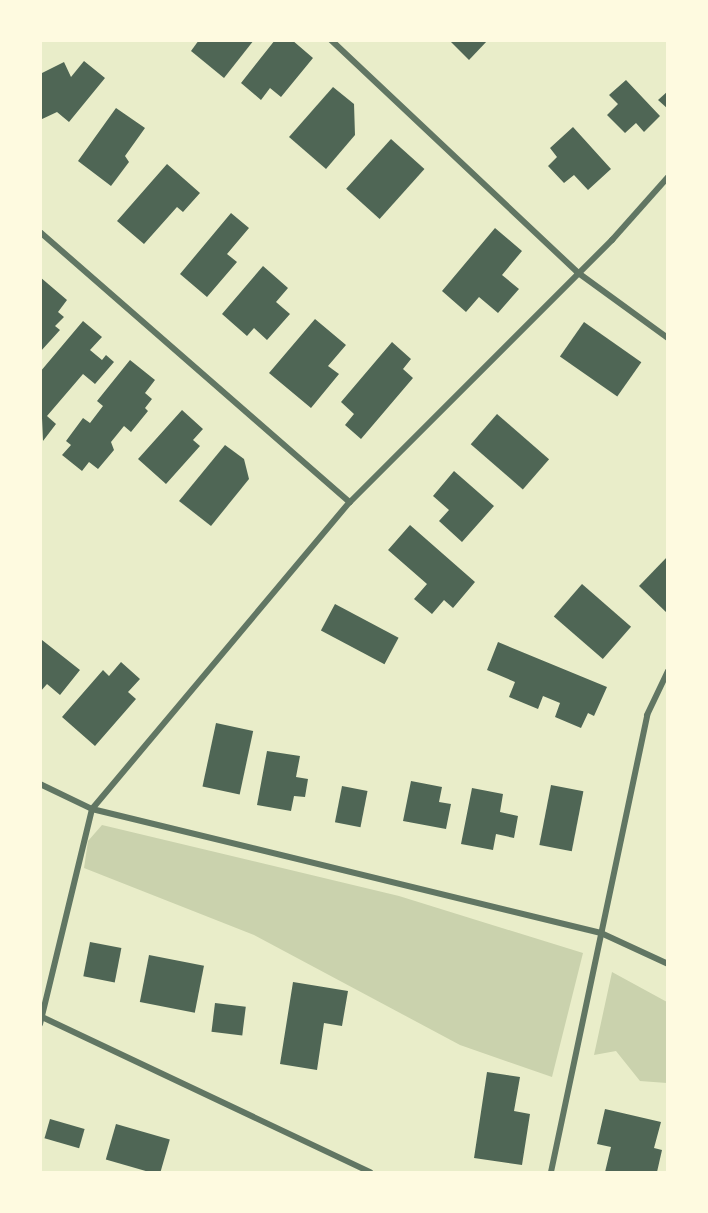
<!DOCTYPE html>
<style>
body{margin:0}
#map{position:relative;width:708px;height:1213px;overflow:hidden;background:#e9edc9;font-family:Manrope,sans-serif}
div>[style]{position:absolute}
.green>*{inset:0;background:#cad2ad}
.building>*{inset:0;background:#4f6655;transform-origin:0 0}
.minor>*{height:6px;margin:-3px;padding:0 3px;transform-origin:3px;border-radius:3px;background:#617663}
span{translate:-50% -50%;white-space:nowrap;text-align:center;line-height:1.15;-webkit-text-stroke:5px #fefae0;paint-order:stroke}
.frame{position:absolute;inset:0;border:42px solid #fefae0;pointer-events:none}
</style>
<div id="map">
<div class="green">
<i style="clip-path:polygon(102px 825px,399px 896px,583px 953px,552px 1077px,460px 1045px,254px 935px,84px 868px,88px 841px)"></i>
<i style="clip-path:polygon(612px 972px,667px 1002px,667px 1083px,640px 1081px,616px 1051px,594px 1055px)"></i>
</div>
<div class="building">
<i style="clip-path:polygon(199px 40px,254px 40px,224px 78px,191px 51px)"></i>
<i style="clip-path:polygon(275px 40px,292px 40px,313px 58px,281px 97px,270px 88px,261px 100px,241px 83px)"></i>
<i style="clip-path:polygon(449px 40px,488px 40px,469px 60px)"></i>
<i style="clip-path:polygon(84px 61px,105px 78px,69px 122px,57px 112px,40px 120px,40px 74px,64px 62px,71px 77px)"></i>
<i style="clip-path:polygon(626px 80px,660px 116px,644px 132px,636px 123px,625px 133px,607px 115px,618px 104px,609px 95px)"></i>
<i style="clip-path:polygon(333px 87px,354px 104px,355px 135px,326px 169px,289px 137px)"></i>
<i style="clip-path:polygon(668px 91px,668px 109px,658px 100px)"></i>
<i style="clip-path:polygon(116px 108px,145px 128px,125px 156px,129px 162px,111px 186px,78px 161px)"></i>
<i style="clip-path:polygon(573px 127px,611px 169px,588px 190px,574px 175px,564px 183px,548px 166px,557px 157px,550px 148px)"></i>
<i style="left:391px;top:139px;width:45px;height:67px;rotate:42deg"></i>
<i style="clip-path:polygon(167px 164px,200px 193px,183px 212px,177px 207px,144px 244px,117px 221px)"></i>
<i style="clip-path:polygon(231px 213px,249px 228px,227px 254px,237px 262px,207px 297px,180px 274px)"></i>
<i style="clip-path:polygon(495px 228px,522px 251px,502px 275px,519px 289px,498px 313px,479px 297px,466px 312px,442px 291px)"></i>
<i style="clip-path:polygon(263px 266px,288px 288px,276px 302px,290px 314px,267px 340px,254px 328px,247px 336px,222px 314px)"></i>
<i style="clip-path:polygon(40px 277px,67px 300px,58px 312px,64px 317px,55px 326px,60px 330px,40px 352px)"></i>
<i style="clip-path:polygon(315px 319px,346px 345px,328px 366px,339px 374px,311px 408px,269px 373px)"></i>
<i style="clip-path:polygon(83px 321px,102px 337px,90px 350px,102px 360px,106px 355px,114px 362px,95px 384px,83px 374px,47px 416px,56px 424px,43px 441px,40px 372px)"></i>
<i style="left:584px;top:322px;width:70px;height:42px;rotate:35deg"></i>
<i style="clip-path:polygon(392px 342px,411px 359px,403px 369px,413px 378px,361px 439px,345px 425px,354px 414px,341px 402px)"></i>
<i style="clip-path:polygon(130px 360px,155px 380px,145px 393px,152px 399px,145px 408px,148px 411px,131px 432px,124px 426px,111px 442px,114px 450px,98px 469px,89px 462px,82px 471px,62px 455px,71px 445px,66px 441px,83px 418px,90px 423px,103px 406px,97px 401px)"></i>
<i style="clip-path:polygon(182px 410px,203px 429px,193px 440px,200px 446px,166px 484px,138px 459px)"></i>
<i style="left:497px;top:414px;width:69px;height:40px;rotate:41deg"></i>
<i style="clip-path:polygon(225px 445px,244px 459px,249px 479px,211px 526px,179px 501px)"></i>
<i style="clip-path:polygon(454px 471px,494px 506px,462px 542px,439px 521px,449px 510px,433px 496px)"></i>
<i style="clip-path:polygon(410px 525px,475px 582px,453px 608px,444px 600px,432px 614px,414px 599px,427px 584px,388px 550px)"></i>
<i style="clip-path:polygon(668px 556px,668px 614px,639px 586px)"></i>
<i style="left:582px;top:584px;width:65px;height:43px;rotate:41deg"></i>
<i style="left:335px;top:604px;width:72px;height:30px;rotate:28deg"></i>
<i style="clip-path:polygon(42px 640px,80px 670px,60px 695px,47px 684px,40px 692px)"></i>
<i style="clip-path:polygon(498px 642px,607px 687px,594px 716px,588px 713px,581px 728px,555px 717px,560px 703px,543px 696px,538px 709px,509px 697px,515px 682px,487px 670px)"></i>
<i style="clip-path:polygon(121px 662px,140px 679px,128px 692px,136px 699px,95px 746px,62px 717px,103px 670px,109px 676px)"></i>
<i style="left:216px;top:723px;width:38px;height:65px;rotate:12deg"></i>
<i style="clip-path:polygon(267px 751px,300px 756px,296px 777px,308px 779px,305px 797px,294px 796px,291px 811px,257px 805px)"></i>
<i style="clip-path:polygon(411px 781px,442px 787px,439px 802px,451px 804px,446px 829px,403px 821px)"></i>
<i style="left:551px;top:785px;width:33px;height:61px;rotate:11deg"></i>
<i style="left:342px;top:786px;width:26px;height:37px;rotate:11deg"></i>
<i style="clip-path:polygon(472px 788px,503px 794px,500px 812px,518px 816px,514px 838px,496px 834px,493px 850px,461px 844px)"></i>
<i style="left:90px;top:942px;width:32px;height:35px;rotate:11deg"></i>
<i style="left:149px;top:955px;width:56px;height:48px;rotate:11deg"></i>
<i style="clip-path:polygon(293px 982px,348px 991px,342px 1026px,324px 1023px,317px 1070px,280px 1064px)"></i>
<i style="left:215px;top:1003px;width:31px;height:29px;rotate:7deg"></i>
<i style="clip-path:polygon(487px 1072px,520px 1077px,514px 1111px,530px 1114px,522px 1165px,474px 1158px)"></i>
<i style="clip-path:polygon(605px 1109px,661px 1122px,654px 1148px,662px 1150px,657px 1172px,605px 1172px,611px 1147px,597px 1144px)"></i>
<i style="left:50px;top:1119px;width:36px;height:20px;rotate:16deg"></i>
<i style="left:116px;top:1124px;width:56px;height:37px;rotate:16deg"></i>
</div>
<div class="minor">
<i style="left:331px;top:40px;width:338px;rotate:43.3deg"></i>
<i style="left:577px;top:272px;width:112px;rotate:36deg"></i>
<i style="left:40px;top:232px;width:411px;rotate:41.1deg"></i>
<i style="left:40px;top:784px;width:58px;rotate:25.7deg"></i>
<i style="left:92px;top:809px;width:524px;rotate:13.69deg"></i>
<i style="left:601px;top:933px;width:74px;rotate:24.8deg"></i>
<i style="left:42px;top:1017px;width:363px;rotate:25.3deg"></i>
<i style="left:40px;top:1024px;width:221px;rotate:-76.4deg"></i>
<i style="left:92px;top:809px;width:401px;rotate:-50deg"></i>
<i style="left:350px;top:502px;width:371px;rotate:-45deg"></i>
<i style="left:612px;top:240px;width:84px;rotate:-48.4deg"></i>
<i style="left:551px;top:1172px;width:467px;rotate:-78.1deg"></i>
<i style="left:647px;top:715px;width:49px;rotate:-64.5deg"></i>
</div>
<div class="frame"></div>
</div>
